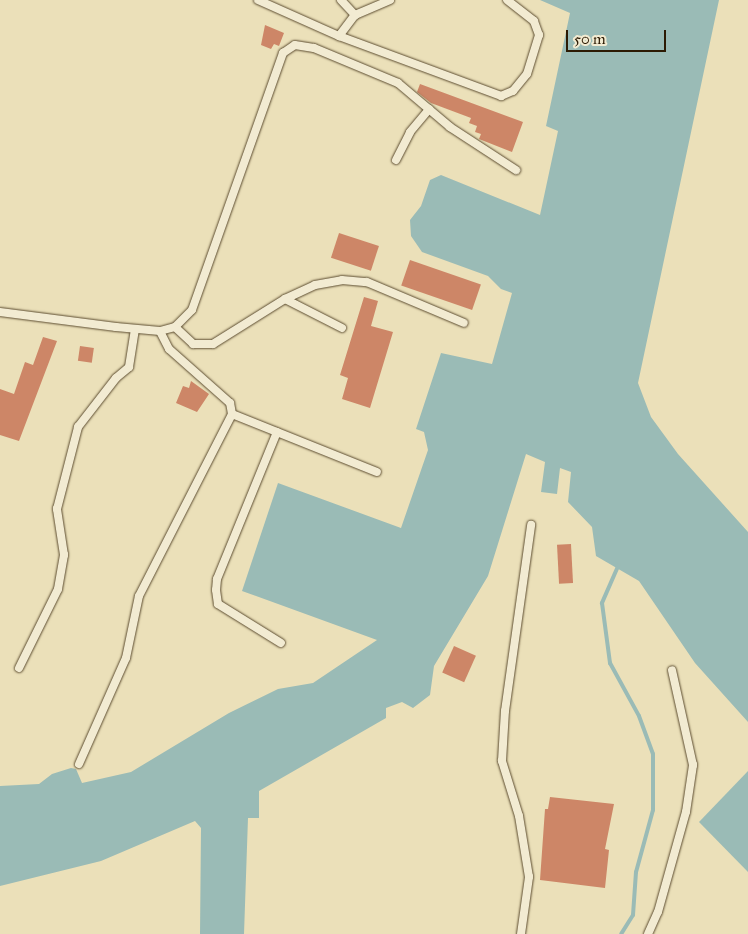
<!DOCTYPE html>
<style>
body{margin:0}
#map{position:relative;width:748px;height:934px;overflow:hidden;background:#ebe0b9;font-family:"IM FELL Great Primer",serif}
div>[style]{position:absolute}
.water>*{inset:0;background:#9abbb6}
.stream>*{height:4px;margin:-2px;padding:0 2px;transform-origin:2px;border-radius:2px;background:#9abbb6}
.building>*{inset:0;background:#cd8667;transform-origin:0 0}
.roads{filter:drop-shadow(0 0 1px #5c4c30) drop-shadow(0 0 1px #5c4c30)}
.lane>*{height:8px;margin:-4px;padding:0 4px;transform-origin:4px;border-radius:4px;background:#f2ebd2}
span{translate:-50% -50%;white-space:nowrap;text-align:center;line-height:1.15;-webkit-text-stroke:4px #f2ebd2;paint-order:stroke}
.scale{position:absolute;left:566px;top:30px;width:100px;height:22px;box-sizing:border-box;border:2px solid #2c1a03;border-top:0;padding-left:6px;font-size:15px;line-height:18px;white-space:nowrap;color:#2c1a03;-webkit-text-stroke:4px #f2ebd2;paint-order:stroke}
</style>
<div id="map">
<div class="water">
<i style="clip-path:polygon(540px 0,719px 0,638px 383px,651px 417px,678px 454px,748px 532px,748px 722px,695px 663px,639px 581px,596px 556px,592px 527px,568px 502px,571px 472px,560px 468px,557px 494px,541px 492px,545px 462px,526px 454px,488px 576px,434px 666px,430px 695px,413px 708px,402px 702px,386px 708px,386px 718px,259px 791px,259px 818px,248px 818px,244px 934px,200px 934px,201px 828px,195px 821px,101px 861px,0 886px,0 786px,39px 784px,52px 774px,71px 768px,76px 769px,82px 783px,131px 772px,229px 713px,278px 689px,313px 683px,377px 640px,242px 591px,278px 483px,401px 528px,428px 450px,424px 432px,416px 429px,441px 353px,492px 364px,512px 293px,501px 289px,488px 276px,422px 252px,411px 236px,410px 220px,421px 206px,430px 180px,441px 175px,540px 215px,558px 131px,546px 126px,570px 13px)"></i>
<i style="clip-path:polygon(748px 771px,748px 872px,699px 822px)"></i>
</div>
<div class="stream">
<i style="left:619px;top:564px;width:43px;rotate:113.6deg"></i>
<i style="left:602px;top:603px;width:61px;rotate:82.4deg"></i>
<i style="left:610px;top:663px;width:60px;rotate:61.3deg"></i>
<i style="left:639px;top:716px;width:40px;rotate:69.8deg"></i>
<i style="left:653px;top:754px;width:56px;rotate:90deg"></i>
<i style="left:653px;top:810px;width:64px;rotate:105.3deg"></i>
<i style="left:636px;top:872px;width:43px;rotate:94deg"></i>
<i style="left:633px;top:915px;width:22px;rotate:122deg"></i>
</div>
<div class="building">
<i style="clip-path:polygon(265px 25px,284px 33px,279px 46px,274px 44px,271px 49px,261px 45px)"></i>
<i style="clip-path:polygon(420px 84px,523px 122px,512px 152px,479px 139px,481px 134px,475px 132px,477px 126px,469px 123px,471px 118px,431px 103px,417px 92px)"></i>
<i style="left:339px;top:233px;width:42px;height:26px;rotate:18deg"></i>
<i style="left:410px;top:260px;width:75px;height:27px;rotate:19deg"></i>
<i style="clip-path:polygon(364px 297px,378px 301px,371px 326px,393px 332px,370px 408px,342px 399px,348px 378px,340px 375px)"></i>
<i style="clip-path:polygon(43px 337px,57px 341px,19px 441px,0 435px,0 389px,14px 394px,25px 362px,33px 365px)"></i>
<i style="left:80px;top:346px;width:14px;height:15px;rotate:8deg"></i>
<i style="clip-path:polygon(191px 381px,209px 394px,197px 412px,176px 403px,183px 386px,189px 388px)"></i>
<i style="left:571px;top:544px;width:39px;height:14px;rotate:87deg"></i>
<i style="left:454px;top:646px;width:24px;height:29px;rotate:24deg"></i>
<i style="clip-path:polygon(550px 797px,614px 804px,605px 849px,609px 850px,605px 888px,540px 880px,545px 809px,548px 809px)"></i>
</div>
<div class="roads">
<div class="lane">
<i style="left:258px;top:0;width:89px;rotate:24deg"></i>
<i style="left:339px;top:36px;width:173px;rotate:20.3deg"></i>
<i style="left:501px;top:96px;width:13px;rotate:-23deg"></i>
<i style="left:513px;top:91px;width:22px;rotate:-51deg"></i>
<i style="left:527px;top:74px;width:41px;rotate:-72.9deg"></i>
<i style="left:539px;top:35px;width:15px;rotate:-110deg"></i>
<i style="left:534px;top:21px;width:34px;rotate:-142deg"></i>
<i style="left:341px;top:0;width:21px;rotate:47deg"></i>
<i style="left:339px;top:36px;width:26px;rotate:-53deg"></i>
<i style="left:355px;top:15px;width:38px;rotate:-23deg"></i>
<i style="left:396px;top:160px;width:31px;rotate:-63deg"></i>
<i style="left:410px;top:132px;width:30px;rotate:-50deg"></i>
<i style="left:285px;top:299px;width:64px;rotate:27deg"></i>
<i style="left:0;top:312px;width:117px;rotate:7.4deg"></i>
<i style="left:116px;top:327px;width:44px;rotate:5.2deg"></i>
<i style="left:160px;top:331px;width:16px;rotate:-15deg"></i>
<i style="left:175px;top:327px;width:24px;rotate:-45deg"></i>
<i style="left:192px;top:310px;width:273px;rotate:-70.5deg"></i>
<i style="left:283px;top:53px;width:14px;rotate:-34deg"></i>
<i style="left:295px;top:45px;width:19px;rotate:9deg"></i>
<i style="left:314px;top:48px;width:91px;rotate:22.6deg"></i>
<i style="left:398px;top:83px;width:68px;rotate:40.2deg"></i>
<i style="left:450px;top:127px;width:79px;rotate:33.1deg"></i>
<i style="left:175px;top:327px;width:25px;rotate:43deg"></i>
<i style="left:193px;top:344px;width:20px"></i>
<i style="left:213px;top:344px;width:85px;rotate:-32deg"></i>
<i style="left:285px;top:299px;width:33px;rotate:-25deg"></i>
<i style="left:315px;top:285px;width:27px;rotate:-10deg"></i>
<i style="left:342px;top:280px;width:25px;rotate:5deg"></i>
<i style="left:367px;top:282px;width:105px;rotate:22.9deg"></i>
<i style="left:232px;top:414px;width:156px;rotate:21.8deg"></i>
<i style="left:277px;top:432px;width:159px;rotate:112.2deg"></i>
<i style="left:217px;top:579px;width:11px;rotate:95deg"></i>
<i style="left:216px;top:590px;width:14px;rotate:82deg"></i>
<i style="left:218px;top:604px;width:74px;rotate:31.8deg"></i>
<i style="left:19px;top:668px;width:88px;rotate:-63.7deg"></i>
<i style="left:58px;top:589px;width:35px;rotate:-80deg"></i>
<i style="left:64px;top:555px;width:47px;rotate:-98.7deg"></i>
<i style="left:57px;top:509px;width:85px;rotate:-75.6deg"></i>
<i style="left:78px;top:427px;width:62px;rotate:-52.2deg"></i>
<i style="left:116px;top:378px;width:17px;rotate:-40deg"></i>
<i style="left:129px;top:367px;width:38px;rotate:-81deg"></i>
<i style="left:79px;top:764px;width:116px;rotate:-66.1deg"></i>
<i style="left:126px;top:658px;width:63px;rotate:-78.2deg"></i>
<i style="left:139px;top:596px;width:204px;rotate:-62.9deg"></i>
<i style="left:232px;top:414px;width:11px;rotate:-100deg"></i>
<i style="left:230px;top:403px;width:81px;rotate:-138.5deg"></i>
<i style="left:169px;top:349px;width:20px;rotate:-117deg"></i>
<i style="left:521px;top:934px;width:58px;rotate:-82deg"></i>
<i style="left:529px;top:877px;width:62px;rotate:-99.3deg"></i>
<i style="left:519px;top:816px;width:58px;rotate:-107.2deg"></i>
<i style="left:502px;top:761px;width:50px;rotate:-86.6deg"></i>
<i style="left:505px;top:711px;width:188px;rotate:-82deg"></i>
<i style="left:648px;top:934px;width:24px;rotate:-66deg"></i>
<i style="left:658px;top:912px;width:104px;rotate:-74.4deg"></i>
<i style="left:686px;top:812px;width:48px;rotate:-81.5deg"></i>
<i style="left:693px;top:765px;width:97px;rotate:-102.5deg"></i>
</div>
</div>
<div class="scale">50 m</div>
</div>
